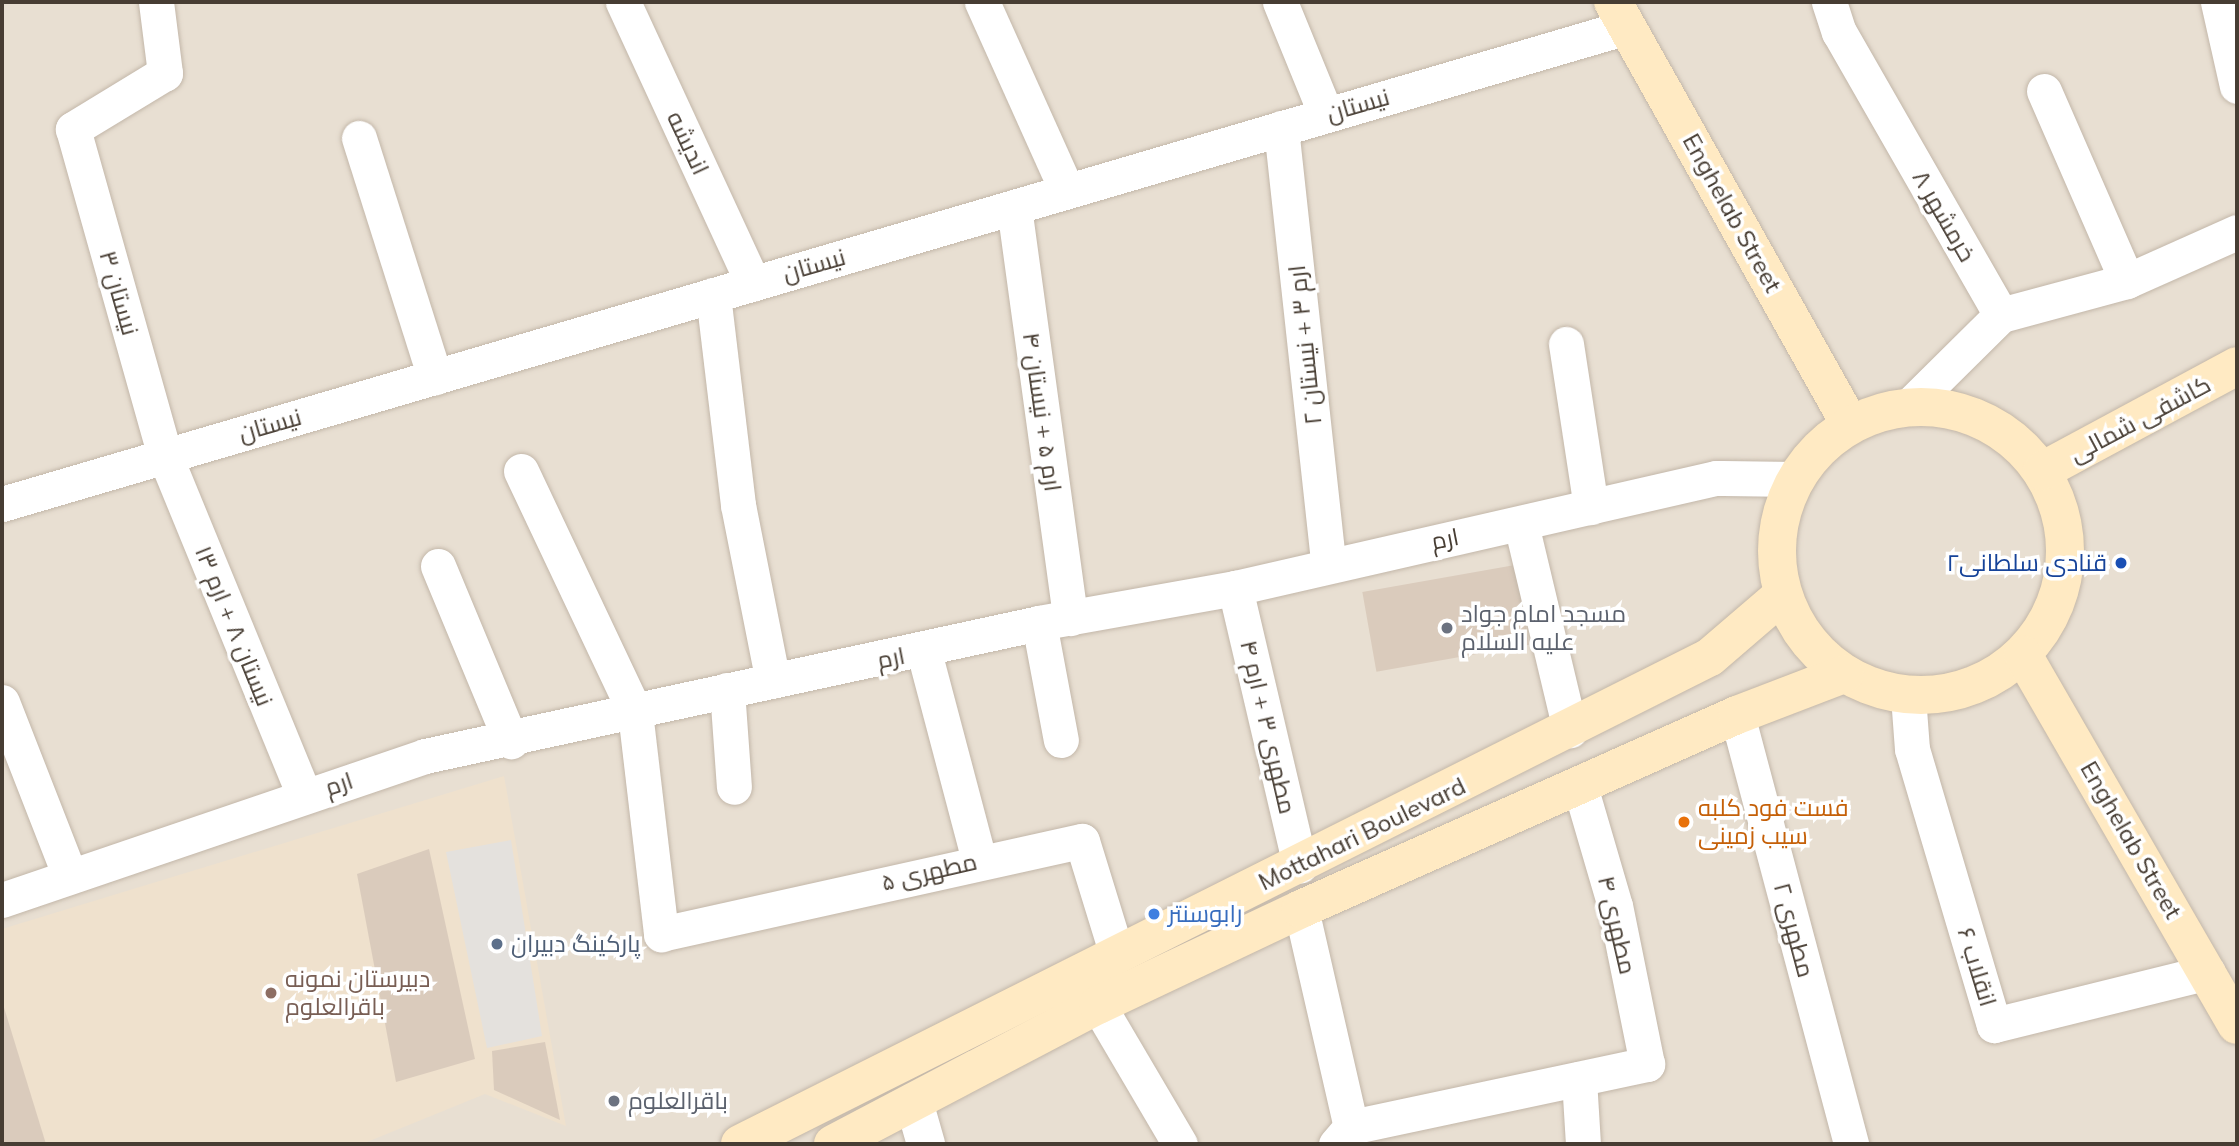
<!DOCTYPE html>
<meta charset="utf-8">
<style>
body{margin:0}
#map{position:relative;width:2239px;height:1146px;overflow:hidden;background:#f4eee4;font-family:Mulish,Cairo,sans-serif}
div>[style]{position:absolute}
.residential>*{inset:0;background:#e8dfd2;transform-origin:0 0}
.education>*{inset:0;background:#efe1cd}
.parking>*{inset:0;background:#e4e1dd}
.building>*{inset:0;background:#dacbbc;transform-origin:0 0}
.roads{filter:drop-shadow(0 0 2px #c3b7a9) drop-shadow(0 0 2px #c3b7a9)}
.minor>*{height:35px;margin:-17.5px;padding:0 17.5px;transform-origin:17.5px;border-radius:17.5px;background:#fff}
.tertiary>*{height:38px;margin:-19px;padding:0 19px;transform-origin:19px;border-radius:19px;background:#fff}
.secondary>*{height:38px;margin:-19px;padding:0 19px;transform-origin:19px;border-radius:19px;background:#ffeac3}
.secondary>.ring{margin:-19px;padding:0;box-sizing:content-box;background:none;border:38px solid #ffeac3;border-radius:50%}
.dots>*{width:19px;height:19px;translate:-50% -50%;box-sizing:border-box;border:4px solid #fff;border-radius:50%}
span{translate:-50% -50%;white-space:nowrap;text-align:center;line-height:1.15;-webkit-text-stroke:7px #fff;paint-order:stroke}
.street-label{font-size:24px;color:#473d33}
.transit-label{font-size:24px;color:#164399}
.right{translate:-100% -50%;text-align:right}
.worship-label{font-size:24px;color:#5b616d}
.left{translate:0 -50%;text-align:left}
.food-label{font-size:24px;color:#c56008}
.shop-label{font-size:24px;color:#366cbe}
.service-label{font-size:24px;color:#4e5e75}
.education-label{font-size:24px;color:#785e54}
.frame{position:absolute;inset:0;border:4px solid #473d33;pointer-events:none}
</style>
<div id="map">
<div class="residential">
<i style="left:2px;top:2px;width:2235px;height:1142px"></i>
</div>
<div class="education">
<i style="clip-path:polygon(504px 776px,566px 1126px,485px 1094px,362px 1144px,2px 1144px,2px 929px)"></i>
</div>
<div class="parking">
<i style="clip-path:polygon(511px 840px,542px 1036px,487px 1048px,446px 852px)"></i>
</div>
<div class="building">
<i style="left:1515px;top:565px;width:81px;height:155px;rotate:80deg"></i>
<i style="clip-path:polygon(429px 849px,475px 1059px,396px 1082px,357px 874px)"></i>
<i style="clip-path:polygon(2px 1001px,46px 1144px,2px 1144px)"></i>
<i style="clip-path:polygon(545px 1042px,560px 1120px,494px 1090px,492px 1051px)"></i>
</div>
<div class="roads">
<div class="minor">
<i style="left:156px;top:2px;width:72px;rotate:82.8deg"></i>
<i style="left:165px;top:73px;width:108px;rotate:148.7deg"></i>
<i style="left:73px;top:129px;width:340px;rotate:74.3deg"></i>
<i style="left:165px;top:456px;width:366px;rotate:67.7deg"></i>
<i style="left:623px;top:2px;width:310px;rotate:65.2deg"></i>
<i style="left:982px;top:2px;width:207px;rotate:65.8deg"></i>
<i style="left:1280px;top:2px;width:122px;rotate:67.8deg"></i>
<i style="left:1829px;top:2px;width:32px;rotate:72deg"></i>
<i style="left:1839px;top:32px;width:326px;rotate:60.2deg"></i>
<i style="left:2001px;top:315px;width:129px;rotate:135.3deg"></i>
<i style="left:2218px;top:2px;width:86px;rotate:77.3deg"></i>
<i style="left:2044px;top:91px;width:207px;rotate:66.4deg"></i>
<i style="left:1281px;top:128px;width:437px;rotate:83.8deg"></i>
<i style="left:359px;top:138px;width:251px;rotate:72.4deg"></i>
<i style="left:1014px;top:207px;width:415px;rotate:82.2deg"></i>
<i style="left:713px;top:295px;width:211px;rotate:83.2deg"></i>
<i style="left:738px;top:505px;width:179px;rotate:78.8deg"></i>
<i style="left:2001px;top:315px;width:131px;rotate:-15.1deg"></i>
<i style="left:2127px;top:281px;width:120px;rotate:-24deg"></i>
<i style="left:1566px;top:344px;width:165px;rotate:81.3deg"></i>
<i style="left:521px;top:471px;width:267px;rotate:64.7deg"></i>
<i style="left:635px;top:712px;width:224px;rotate:83.3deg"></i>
<i style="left:661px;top:934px;width:431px;rotate:-12.5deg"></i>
<i style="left:1082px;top:841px;width:119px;rotate:72.9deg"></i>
<i style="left:2px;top:504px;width:1694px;rotate:-16.36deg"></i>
<i style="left:1521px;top:524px;width:212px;rotate:76.6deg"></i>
<i style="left:438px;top:566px;width:190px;rotate:67.4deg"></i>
<i style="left:1235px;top:588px;width:285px;rotate:76.8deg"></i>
<i style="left:1039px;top:623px;width:119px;rotate:79.4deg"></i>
<i style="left:924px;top:652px;width:215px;rotate:75.2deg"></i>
<i style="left:727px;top:690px;width:97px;rotate:85.9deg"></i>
<i style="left:1908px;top:696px;width:53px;rotate:85.7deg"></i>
<i style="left:1912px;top:749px;width:288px;rotate:73.5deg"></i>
<i style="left:1994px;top:1025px;width:220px;rotate:-13.9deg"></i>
<i style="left:2px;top:702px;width:187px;rotate:68.7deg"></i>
<i style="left:1737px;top:715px;width:444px;rotate:75.1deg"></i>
<i style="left:2px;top:900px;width:447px;rotate:-18.8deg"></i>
<i style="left:425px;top:756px;width:628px;rotate:-12.22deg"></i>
<i style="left:1039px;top:623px;width:199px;rotate:-10.1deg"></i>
<i style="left:1235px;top:588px;width:493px;rotate:-12.9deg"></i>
<i style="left:1716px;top:478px;width:79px;rotate:0.7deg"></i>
<i style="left:1301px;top:909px;width:224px;rotate:77.1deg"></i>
<i style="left:1351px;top:1127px;width:23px;rotate:131deg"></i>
<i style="left:1098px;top:1005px;width:161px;rotate:59.5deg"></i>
<i style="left:1579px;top:1079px;width:65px;rotate:86.5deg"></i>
<i style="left:1351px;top:1127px;width:303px;rotate:-12deg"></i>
<i style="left:1647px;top:1064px;width:161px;rotate:-101.4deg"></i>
<i style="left:1615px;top:906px;width:125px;rotate:-106.3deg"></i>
</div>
<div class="tertiary">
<i style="left:914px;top:1102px;width:44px;rotate:74.1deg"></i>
</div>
<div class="secondary">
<i style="left:1613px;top:2px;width:484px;rotate:60.7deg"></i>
<i class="ring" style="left:1777px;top:407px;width:250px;height:250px"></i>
<i style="left:2042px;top:471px;width:221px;rotate:-28.3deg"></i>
<i style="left:2023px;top:655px;width:427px;rotate:60deg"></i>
<i style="left:740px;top:1144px;width:1085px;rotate:-26.66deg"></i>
<i style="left:1710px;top:657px;width:95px;rotate:-40.7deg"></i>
<i style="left:833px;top:1144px;width:299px;rotate:-27.7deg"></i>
<i style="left:1098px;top:1005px;width:225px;rotate:-25.3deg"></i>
<i style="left:1301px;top:909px;width:477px;rotate:-24deg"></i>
<i style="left:1737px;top:715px;width:115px;rotate:-21deg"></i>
</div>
</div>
<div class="dots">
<i style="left:2121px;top:563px;background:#1a4fb4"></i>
<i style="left:1447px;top:628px;background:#6b7280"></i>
<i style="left:1684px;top:822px;background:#e8710a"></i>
<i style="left:1154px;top:914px;background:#3f7fe0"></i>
<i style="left:497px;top:944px;background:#5c6f8a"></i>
<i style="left:271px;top:993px;background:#8d6e63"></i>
<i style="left:614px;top:1101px;background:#6b7280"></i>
</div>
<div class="street-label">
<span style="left:1358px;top:105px;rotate:-16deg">نیستان</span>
<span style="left:688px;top:143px;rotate:65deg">اندیشه</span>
<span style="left:1732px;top:213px;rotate:61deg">Enghelab Street</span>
<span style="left:1944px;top:216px;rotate:60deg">خرمشهر ۸</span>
<span style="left:814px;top:265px;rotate:-16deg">نیستان</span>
<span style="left:119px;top:293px;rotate:74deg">نیستان ۳</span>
<span style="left:1305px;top:345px;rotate:-96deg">ارم ۳ + نیستان ۲</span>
<span style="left:1042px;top:412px;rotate:82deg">ارم ۵ + نیستان ۴</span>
<span style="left:2140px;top:419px;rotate:-28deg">کاشفی شمالی</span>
<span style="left:270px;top:425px;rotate:-16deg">نیستان</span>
<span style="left:1445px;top:539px;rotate:-11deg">ارم</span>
<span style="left:234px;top:626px;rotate:68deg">نیستان ۸ + ارم ۱۳</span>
<span style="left:891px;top:658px;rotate:-11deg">ارم</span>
<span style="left:1268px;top:727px;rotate:77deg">مطهری ۳ + ارم ۴</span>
<span style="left:339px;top:784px;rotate:-18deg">ارم</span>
<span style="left:1362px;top:834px;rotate:-26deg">Mottahari Boulevard</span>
<span style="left:2131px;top:840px;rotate:60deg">Enghelab Street</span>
<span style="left:929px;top:872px;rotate:-13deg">مطهری ۵</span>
<span style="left:1617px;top:925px;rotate:77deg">مطهری ۴</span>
<span style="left:1794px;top:930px;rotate:75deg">مطهری ۲</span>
<span style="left:1977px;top:967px;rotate:73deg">انقلاب ۶</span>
</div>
<div class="transit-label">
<span class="right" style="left:2107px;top:563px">قنادی سلطانی۲</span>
</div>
<div class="worship-label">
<span class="left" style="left:1461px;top:628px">مسجد امام جواد<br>علیه السلام</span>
<span class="left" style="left:628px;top:1101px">باقرالعلوم</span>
</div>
<div class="food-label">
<span class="left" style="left:1698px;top:822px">فست فود کلبه<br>سیب زمینی</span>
</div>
<div class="shop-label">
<span class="left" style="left:1168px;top:914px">رابوسنتر</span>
</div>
<div class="service-label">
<span class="left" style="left:511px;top:944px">پارکینگ دبیران</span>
</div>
<div class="education-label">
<span class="left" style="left:285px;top:993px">دبیرستان نمونه<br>باقرالعلوم</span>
</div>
<div class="frame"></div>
</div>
